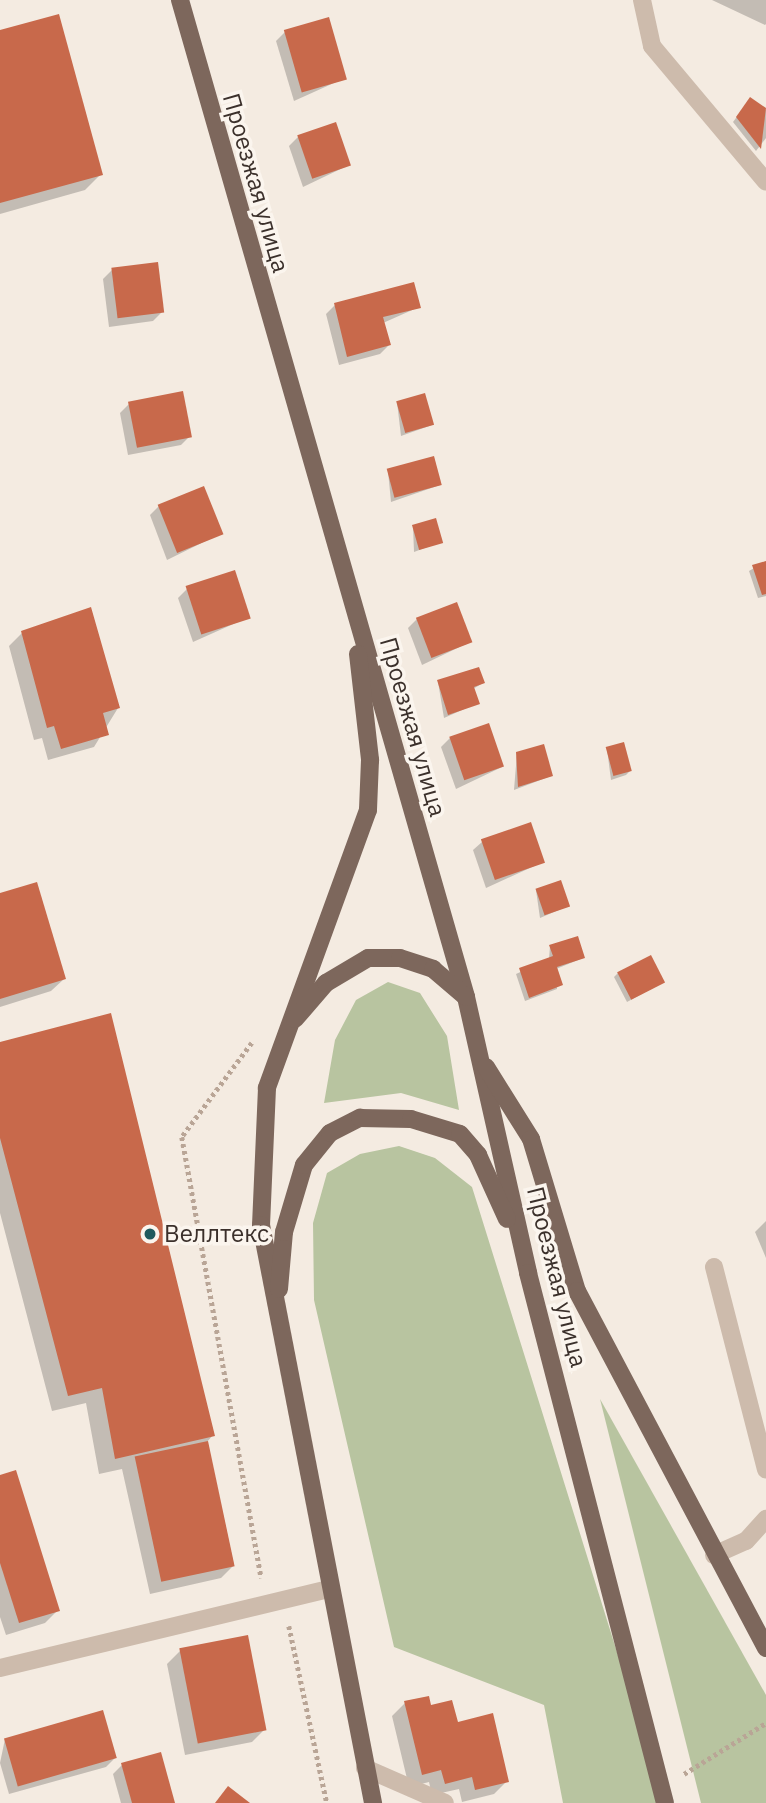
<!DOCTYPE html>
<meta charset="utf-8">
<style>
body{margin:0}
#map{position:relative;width:766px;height:1803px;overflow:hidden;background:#f4ebe1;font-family:"IBM Plex Sans",sans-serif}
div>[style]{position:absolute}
.green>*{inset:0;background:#b8c4a0}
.shadow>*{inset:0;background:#0003}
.building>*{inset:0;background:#c8694b;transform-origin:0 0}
.path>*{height:4.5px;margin-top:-2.25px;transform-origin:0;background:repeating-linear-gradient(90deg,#b9a596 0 3.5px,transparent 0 7px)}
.lane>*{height:18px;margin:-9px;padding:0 9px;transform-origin:9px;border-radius:9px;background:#cdbbac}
.primary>*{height:18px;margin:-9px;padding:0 9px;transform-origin:9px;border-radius:9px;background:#7d675c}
.dots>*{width:19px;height:19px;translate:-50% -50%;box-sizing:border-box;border:4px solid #fbf5ee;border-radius:50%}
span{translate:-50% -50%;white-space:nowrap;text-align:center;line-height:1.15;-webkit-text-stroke:7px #fbf5ee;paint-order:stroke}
.street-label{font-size:24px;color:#3b302b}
.poi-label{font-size:24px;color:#3b302b}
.left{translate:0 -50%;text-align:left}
</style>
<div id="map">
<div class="green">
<i style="clip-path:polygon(388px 982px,420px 993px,447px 1036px,459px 1110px,401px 1093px,324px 1103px,335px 1040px,356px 1000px)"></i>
<i style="clip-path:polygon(399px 1146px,435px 1158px,472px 1187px,664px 1803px,563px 1803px,544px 1705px,394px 1647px,314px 1300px,313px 1223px,327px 1173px,360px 1154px)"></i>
<i style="clip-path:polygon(600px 1399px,766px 1695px,766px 1803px,701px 1803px)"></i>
</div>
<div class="shadow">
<i style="clip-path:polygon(712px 0,766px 0,766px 24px,765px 25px)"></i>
<i style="clip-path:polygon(0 32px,101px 174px,85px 190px,0 214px)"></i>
<i style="clip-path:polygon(285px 32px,345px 78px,294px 101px,276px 41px)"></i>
<i style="clip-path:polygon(750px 99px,766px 110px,766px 138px,756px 151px,733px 122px)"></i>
<i style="clip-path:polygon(298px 137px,349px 165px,303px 187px,289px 146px)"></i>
<i style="clip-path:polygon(112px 270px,162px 312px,153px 321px,109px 327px,103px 279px)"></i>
<i style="clip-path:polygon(335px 305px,419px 307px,383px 323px,389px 345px,380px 354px,339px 365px,326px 314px)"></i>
<i style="clip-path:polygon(397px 402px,432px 425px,401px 436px)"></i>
<i style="clip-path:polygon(129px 404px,190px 436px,181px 445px,128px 455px,120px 413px)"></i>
<i style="clip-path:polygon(388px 471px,440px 485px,391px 502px)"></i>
<i style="clip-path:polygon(159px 506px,220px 534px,167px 560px,150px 515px)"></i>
<i style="clip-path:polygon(413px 526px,441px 542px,414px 552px)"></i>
<i style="clip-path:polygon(766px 561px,766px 596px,758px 598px,749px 571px)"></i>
<i style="clip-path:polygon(187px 589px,249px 617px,193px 642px,178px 598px)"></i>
<i style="clip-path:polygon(417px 619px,470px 642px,422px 665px,408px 628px)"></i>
<i style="clip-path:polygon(22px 633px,118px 708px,94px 747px,48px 760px,42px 738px,34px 740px,9px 646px)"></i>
<i style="clip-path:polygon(438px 682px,483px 683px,473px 689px,478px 703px,444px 718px)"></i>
<i style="clip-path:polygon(450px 738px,502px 767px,456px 789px,441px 747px)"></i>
<i style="clip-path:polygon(607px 749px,630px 771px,626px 775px,611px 780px)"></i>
<i style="clip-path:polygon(517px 753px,551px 776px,514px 790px)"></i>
<i style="clip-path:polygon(482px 842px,543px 862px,486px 888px,473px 850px)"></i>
<i style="clip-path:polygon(536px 890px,568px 906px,540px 918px)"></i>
<i style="clip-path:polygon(0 895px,64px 979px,51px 991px,0 1007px)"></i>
<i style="clip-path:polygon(550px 946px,583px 958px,556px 969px,557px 989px,525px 1001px,516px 974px,549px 959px)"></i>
<i style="clip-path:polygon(618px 973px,662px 983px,627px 1002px,614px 977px)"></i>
<i style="clip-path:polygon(0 1044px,213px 1435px,207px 1442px,234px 1565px,221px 1578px,150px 1594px,122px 1469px,99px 1474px,86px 1403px,52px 1411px,0 1213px)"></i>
<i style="clip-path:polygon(766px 1221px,766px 1258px,755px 1232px)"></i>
<i style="clip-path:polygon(0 1477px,58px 1610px,45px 1623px,6px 1635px,0 1617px)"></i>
<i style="clip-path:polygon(180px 1651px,265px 1729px,252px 1742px,185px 1755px,167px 1664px)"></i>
<i style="clip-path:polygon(405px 1703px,430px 1707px,507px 1781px,494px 1794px,462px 1802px,459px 1789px,432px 1795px,429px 1782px,409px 1787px,392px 1716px)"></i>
<i style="clip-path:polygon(5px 1739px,115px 1758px,106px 1767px,9px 1794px,0 1763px)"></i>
<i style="clip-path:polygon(122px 1765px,173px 1803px,121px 1803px,113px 1774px)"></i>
</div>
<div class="building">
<i style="clip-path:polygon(59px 14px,103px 175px,0 203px,0 30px)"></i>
<i style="left:329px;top:17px;width:65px;height:47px;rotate:74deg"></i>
<i style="clip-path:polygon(750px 97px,766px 108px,761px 149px,736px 117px)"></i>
<i style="left:336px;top:122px;width:46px;height:41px;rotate:71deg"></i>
<i style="left:158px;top:262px;width:51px;height:47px;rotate:83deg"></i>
<i style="clip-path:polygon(414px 282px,421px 308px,383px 317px,391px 345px,347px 357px,334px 303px)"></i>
<i style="left:183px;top:391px;width:47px;height:56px;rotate:79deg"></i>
<i style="left:425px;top:393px;width:33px;height:30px;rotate:74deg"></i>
<i style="left:434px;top:456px;width:30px;height:49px;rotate:75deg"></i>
<i style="left:204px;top:486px;width:52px;height:50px;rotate:68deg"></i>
<i style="left:436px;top:518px;width:26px;height:25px;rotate:74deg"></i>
<i style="clip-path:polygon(766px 561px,766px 594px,762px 595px,752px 565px)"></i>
<i style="left:235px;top:570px;width:51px;height:52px;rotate:72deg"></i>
<i style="left:457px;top:602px;width:43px;height:44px;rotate:69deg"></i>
<i style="clip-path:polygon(91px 607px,120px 708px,103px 713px,109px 735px,61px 749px,54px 726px,47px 728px,21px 631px)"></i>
<i style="clip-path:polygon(479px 667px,485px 683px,474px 687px,480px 704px,448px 715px,437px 680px)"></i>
<i style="left:489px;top:723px;width:46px;height:42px;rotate:71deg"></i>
<i style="left:624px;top:742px;width:30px;height:19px;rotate:75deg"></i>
<i style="clip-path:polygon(544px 744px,553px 776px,518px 787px,516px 752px)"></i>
<i style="left:531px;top:822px;width:43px;height:53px;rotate:71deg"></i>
<i style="left:561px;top:880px;width:28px;height:27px;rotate:71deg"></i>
<i style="clip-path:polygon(37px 882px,66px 979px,0 999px,0 893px)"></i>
<i style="clip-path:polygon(578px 936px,585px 958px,557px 967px,563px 985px,529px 998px,519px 968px,553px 956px,549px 945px)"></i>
<i style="left:651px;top:955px;width:31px;height:38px;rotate:63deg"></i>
<i style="clip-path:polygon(111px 1013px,215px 1436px,115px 1459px,102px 1388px,68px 1396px,0 1138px,0 1042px)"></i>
<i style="left:208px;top:1441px;width:128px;height:75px;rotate:78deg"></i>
<i style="clip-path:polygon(16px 1470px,60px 1611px,19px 1623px,0 1563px,0 1475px)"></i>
<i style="left:248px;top:1635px;width:97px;height:70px;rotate:79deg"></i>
<i style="clip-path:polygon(429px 1696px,431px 1705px,452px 1700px,458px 1722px,493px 1713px,509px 1782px,475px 1790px,472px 1777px,445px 1784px,441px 1770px,422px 1775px,404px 1701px)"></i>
<i style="left:103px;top:1710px;width:50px;height:103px;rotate:74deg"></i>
<i style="clip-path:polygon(161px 1752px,175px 1803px,132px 1803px,121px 1763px)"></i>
<i style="clip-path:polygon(228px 1786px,250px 1803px,215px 1803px)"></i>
</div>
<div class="path">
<i style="left:252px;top:1043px;width:117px;rotate:126.7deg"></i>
<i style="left:182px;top:1137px;width:448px;rotate:79.8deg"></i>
<i style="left:289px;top:1626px;width:181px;rotate:77.9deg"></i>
<i style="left:684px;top:1774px;width:97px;rotate:-31.9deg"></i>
</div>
<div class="lane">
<i style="left:642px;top:0;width:47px;rotate:77.7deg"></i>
<i style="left:652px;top:46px;width:177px;rotate:50deg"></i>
<i style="left:714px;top:1267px;width:209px;rotate:75.6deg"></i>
<i style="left:714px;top:1555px;width:35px;rotate:-24deg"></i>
<i style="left:746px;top:1541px;width:30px;rotate:-48deg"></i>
<i style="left:0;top:1668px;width:339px;rotate:-13.5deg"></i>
<i style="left:365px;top:1768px;width:87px;rotate:23.6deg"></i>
</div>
<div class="primary">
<i style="left:180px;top:0;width:1037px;rotate:73.99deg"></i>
<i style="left:466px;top:997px;width:283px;rotate:77.3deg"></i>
<i style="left:528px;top:1273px;width:547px;rotate:75.51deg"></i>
<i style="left:358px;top:654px;width:107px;rotate:83.5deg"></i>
<i style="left:370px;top:760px;width:50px;rotate:92.3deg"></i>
<i style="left:368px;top:810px;width:296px;rotate:110deg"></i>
<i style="left:267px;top:1088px;width:137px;rotate:92.5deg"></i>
<i style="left:261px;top:1225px;width:589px;rotate:79.03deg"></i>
<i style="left:295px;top:1019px;width:48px;rotate:-49.3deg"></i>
<i style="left:326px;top:983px;width:49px;rotate:-30.8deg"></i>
<i style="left:368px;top:958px;width:32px"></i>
<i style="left:400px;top:958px;width:35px;rotate:18deg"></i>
<i style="left:433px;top:969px;width:43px;rotate:40.3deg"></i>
<i style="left:486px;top:1067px;width:85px;rotate:58deg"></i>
<i style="left:531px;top:1139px;width:159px;rotate:73.2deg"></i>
<i style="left:577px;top:1291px;width:404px;rotate:62.1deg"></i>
<i style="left:279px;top:1289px;width:57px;rotate:-85deg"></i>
<i style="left:284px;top:1232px;width:70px;rotate:-73.4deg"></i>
<i style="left:304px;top:1165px;width:41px;rotate:-50.9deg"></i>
<i style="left:330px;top:1133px;width:34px;rotate:-27deg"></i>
<i style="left:360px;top:1118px;width:51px;rotate:1.1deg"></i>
<i style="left:411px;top:1119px;width:51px;rotate:17deg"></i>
<i style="left:460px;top:1134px;width:28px;rotate:49deg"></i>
<i style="left:478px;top:1155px;width:70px;rotate:65.6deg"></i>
</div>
<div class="dots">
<i style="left:150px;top:1234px;background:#1f5a5e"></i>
</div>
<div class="street-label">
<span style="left:256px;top:183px;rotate:74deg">Проезжая улица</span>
<span style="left:413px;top:727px;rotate:74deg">Проезжая улица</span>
<span style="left:557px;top:1277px;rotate:76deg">Проезжая улица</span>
</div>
<div class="poi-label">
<span class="left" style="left:164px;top:1234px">Веллтекс</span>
</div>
</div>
